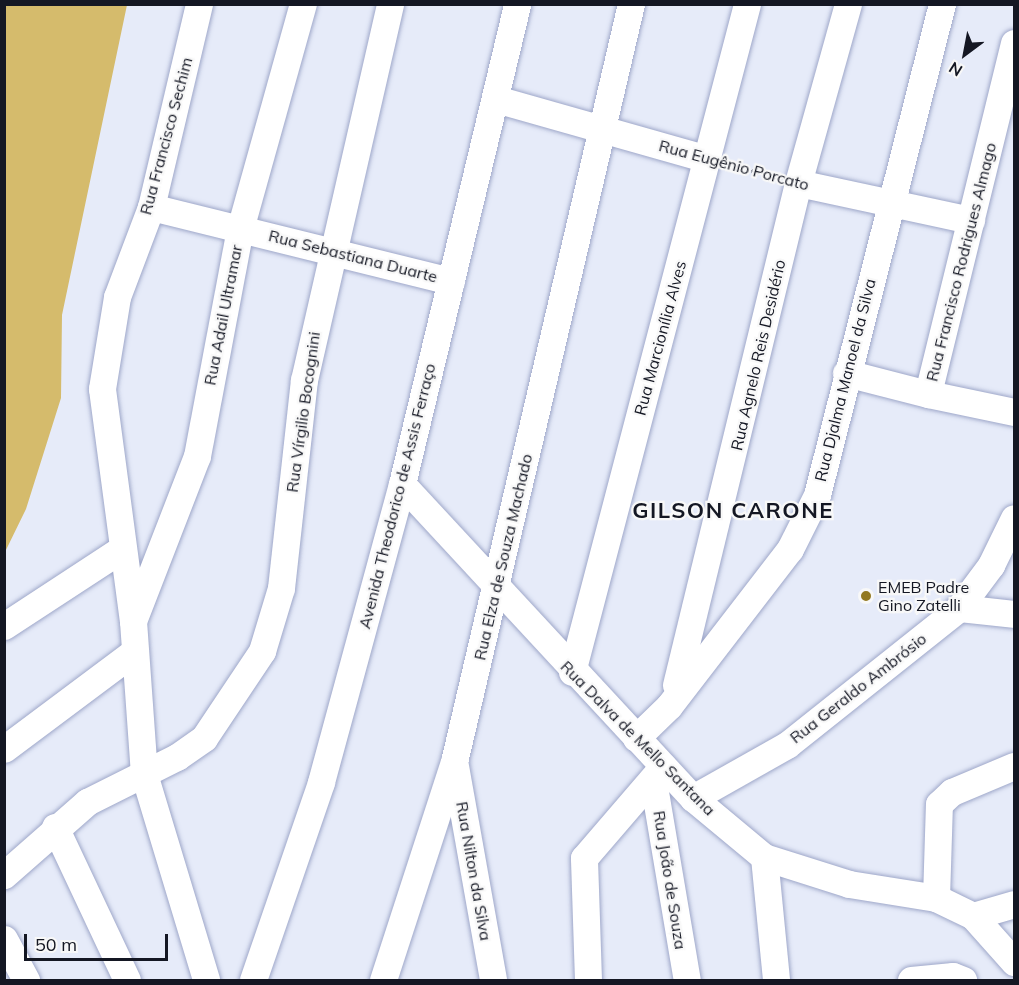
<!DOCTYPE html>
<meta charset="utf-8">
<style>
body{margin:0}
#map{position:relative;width:1019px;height:985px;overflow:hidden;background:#e6ebf9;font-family:Mulish,sans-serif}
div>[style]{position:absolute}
.green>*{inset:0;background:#d5bb6c}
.path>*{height:4px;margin-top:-2px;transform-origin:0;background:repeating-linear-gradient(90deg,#9094a1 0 1.5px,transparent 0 6px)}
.roads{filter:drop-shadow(0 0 2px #9ea7c9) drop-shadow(0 0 2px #9ea7c9)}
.minor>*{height:27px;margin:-13.5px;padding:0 13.5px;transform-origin:13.5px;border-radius:13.5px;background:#fff}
.dots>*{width:16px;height:16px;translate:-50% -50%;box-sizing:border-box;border:3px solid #f8f8f8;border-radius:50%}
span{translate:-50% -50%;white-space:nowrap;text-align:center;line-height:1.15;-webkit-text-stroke:4.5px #f8f8f8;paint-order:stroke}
.street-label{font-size:16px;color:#141723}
.poi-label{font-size:16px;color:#141723}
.left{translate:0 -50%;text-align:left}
.district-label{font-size:22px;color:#141723;font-weight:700;letter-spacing:1.5px}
.frame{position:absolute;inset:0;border:6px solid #141723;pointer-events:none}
.north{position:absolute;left:935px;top:24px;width:60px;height:60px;-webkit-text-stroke:4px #f8f8f8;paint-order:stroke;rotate:212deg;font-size:16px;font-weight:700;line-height:24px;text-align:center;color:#141723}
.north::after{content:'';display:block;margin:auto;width:21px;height:27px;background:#141723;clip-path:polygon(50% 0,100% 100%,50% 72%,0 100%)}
.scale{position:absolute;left:24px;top:934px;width:144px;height:27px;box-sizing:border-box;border:3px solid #141723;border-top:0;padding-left:8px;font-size:18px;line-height:21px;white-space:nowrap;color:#141723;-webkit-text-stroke:4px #f8f8f8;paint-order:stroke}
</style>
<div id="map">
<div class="green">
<i style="clip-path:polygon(5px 4px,127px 5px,62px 315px,61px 398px,26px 509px,5px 552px)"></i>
</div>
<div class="path">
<i style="left:728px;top:165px;width:53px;rotate:14.3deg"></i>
</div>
<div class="roads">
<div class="minor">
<i style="left:199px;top:4px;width:209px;rotate:103.3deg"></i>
<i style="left:151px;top:207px;width:96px;rotate:110.7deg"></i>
<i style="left:117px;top:297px;width:93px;rotate:99.3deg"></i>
<i style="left:102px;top:389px;width:234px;rotate:82.4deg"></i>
<i style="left:133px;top:621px;width:153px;rotate:85.9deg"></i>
<i style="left:144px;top:774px;width:215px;rotate:73.2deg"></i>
<i style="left:1014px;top:43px;width:361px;rotate:103.8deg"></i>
<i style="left:928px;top:394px;width:88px;rotate:11.8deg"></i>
<i style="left:499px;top:100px;width:216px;rotate:15.8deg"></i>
<i style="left:798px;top:183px;width:177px;rotate:12.1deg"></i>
<i style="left:151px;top:207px;width:309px;rotate:13.9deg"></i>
<i style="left:846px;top:373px;width:85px;rotate:14.4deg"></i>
<i style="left:402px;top:484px;width:428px;rotate:47.2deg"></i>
<i style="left:693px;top:798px;width:92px;rotate:39.7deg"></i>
<i style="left:764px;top:857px;width:89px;rotate:17.6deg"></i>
<i style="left:849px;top:884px;width:88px;rotate:9.1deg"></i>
<i style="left:936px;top:898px;width:41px;rotate:25.9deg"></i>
<i style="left:973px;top:916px;width:62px;rotate:48.3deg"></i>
<i style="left:959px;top:608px;width:55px;rotate:6.2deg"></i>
<i style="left:133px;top:621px;width:177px;rotate:-68.8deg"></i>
<i style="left:197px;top:456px;width:231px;rotate:-79.3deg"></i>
<i style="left:240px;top:229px;width:234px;rotate:-74.4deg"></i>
<i style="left:4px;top:626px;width:139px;rotate:-33.2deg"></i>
<i style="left:572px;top:672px;width:691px;rotate:-75.32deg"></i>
<i style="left:676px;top:685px;width:517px;rotate:-76.34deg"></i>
<i style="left:798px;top:183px;width:186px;rotate:-74.4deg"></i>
<i style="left:636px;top:738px;width:46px;rotate:-44.1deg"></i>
<i style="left:669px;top:706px;width:198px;rotate:-52.4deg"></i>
<i style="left:790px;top:549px;width:60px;rotate:-63.4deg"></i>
<i style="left:817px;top:495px;width:507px;rotate:-75.72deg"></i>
<i style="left:4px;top:749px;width:159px;rotate:-36.8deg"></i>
<i style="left:455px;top:766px;width:217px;rotate:79.9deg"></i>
<i style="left:653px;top:780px;width:203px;rotate:80.4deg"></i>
<i style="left:693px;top:798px;width:108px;rotate:-29.4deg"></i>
<i style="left:787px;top:745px;width:220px;rotate:-38.5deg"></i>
<i style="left:959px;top:608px;width:54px;rotate:-53.3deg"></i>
<i style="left:991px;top:565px;width:52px;rotate:-63.9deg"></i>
<i style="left:55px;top:827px;width:169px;rotate:64.8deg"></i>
<i style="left:764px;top:857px;width:124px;rotate:84.4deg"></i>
<i style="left:4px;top:875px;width:111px;rotate:-41.3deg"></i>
<i style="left:87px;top:802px;width:101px;rotate:-26.6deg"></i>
<i style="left:177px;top:757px;width:33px;rotate:-35deg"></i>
<i style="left:204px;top:738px;width:105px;rotate:-56.3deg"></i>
<i style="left:262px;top:651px;width:66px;rotate:-73.2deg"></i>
<i style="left:281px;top:588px;width:209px;rotate:-83.7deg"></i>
<i style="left:304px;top:380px;width:386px;rotate:-77.1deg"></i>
<i style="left:936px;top:898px;width:94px;rotate:-88.2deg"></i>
<i style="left:939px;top:804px;width:18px;rotate:-43deg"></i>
<i style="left:952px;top:792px;width:67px;rotate:-22.8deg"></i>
<i style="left:973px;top:916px;width:43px;rotate:-16.3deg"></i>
<i style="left:4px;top:939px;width:47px;rotate:61.8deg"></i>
<i style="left:253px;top:980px;width:209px;rotate:-71deg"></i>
<i style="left:321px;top:782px;width:309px;rotate:-74.8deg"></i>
<i style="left:402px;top:484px;width:494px;rotate:-76.5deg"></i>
<i style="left:383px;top:980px;width:229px;rotate:-72deg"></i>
<i style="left:454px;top:762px;width:778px;rotate:-76.86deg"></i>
<i style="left:588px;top:980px;width:122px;rotate:-91.9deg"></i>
<i style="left:584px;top:858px;width:121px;rotate:-49.3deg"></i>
<i style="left:911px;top:980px;width:42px;rotate:-5.4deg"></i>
<i style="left:953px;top:976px;width:11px;rotate:22deg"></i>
</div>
</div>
<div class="dots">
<i style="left:866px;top:596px;background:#92781f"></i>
</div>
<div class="street-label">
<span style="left:166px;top:136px;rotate:-75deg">Rua Francisco Sechim</span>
<span style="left:734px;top:165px;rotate:15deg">Rua Eugênio Porcato</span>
<span style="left:353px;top:256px;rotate:14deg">Rua Sebastiana Duarte</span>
<span style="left:961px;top:262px;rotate:-76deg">Rua Francisco Rodrigues Almago</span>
<span style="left:223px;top:315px;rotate:-79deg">Rua Adail Ultramar</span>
<span style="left:660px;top:338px;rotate:-75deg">Rua Marcionília Alves</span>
<span style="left:758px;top:355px;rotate:-77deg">Rua Agnelo Reis Desidério</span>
<span style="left:845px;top:380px;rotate:-76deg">Rua Djalma Manoel da Silva</span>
<span style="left:303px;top:412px;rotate:-82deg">Rua Vírgilio Bocognini</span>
<span style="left:397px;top:496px;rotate:-76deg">Avenida Theodorico de Assis Ferraço</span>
<span style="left:503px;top:557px;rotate:-77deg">Rua Elza de Souza Machado</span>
<span style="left:858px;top:688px;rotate:-38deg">Rua Geraldo Ambrósio</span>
<span style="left:638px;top:738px;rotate:45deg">Rua Dalva de Mello Santana</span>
<span style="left:474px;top:871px;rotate:80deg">Rua Nilton da Silva</span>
<span style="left:670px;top:880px;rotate:81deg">Rua João de Souza</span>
</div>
<div class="poi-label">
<span class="left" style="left:878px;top:596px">EMEB Padre<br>Gino Zatelli</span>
</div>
<div class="district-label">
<span style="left:733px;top:511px">GILSON CARONE</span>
</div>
<div class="frame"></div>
<div class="north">N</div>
<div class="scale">50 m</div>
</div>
